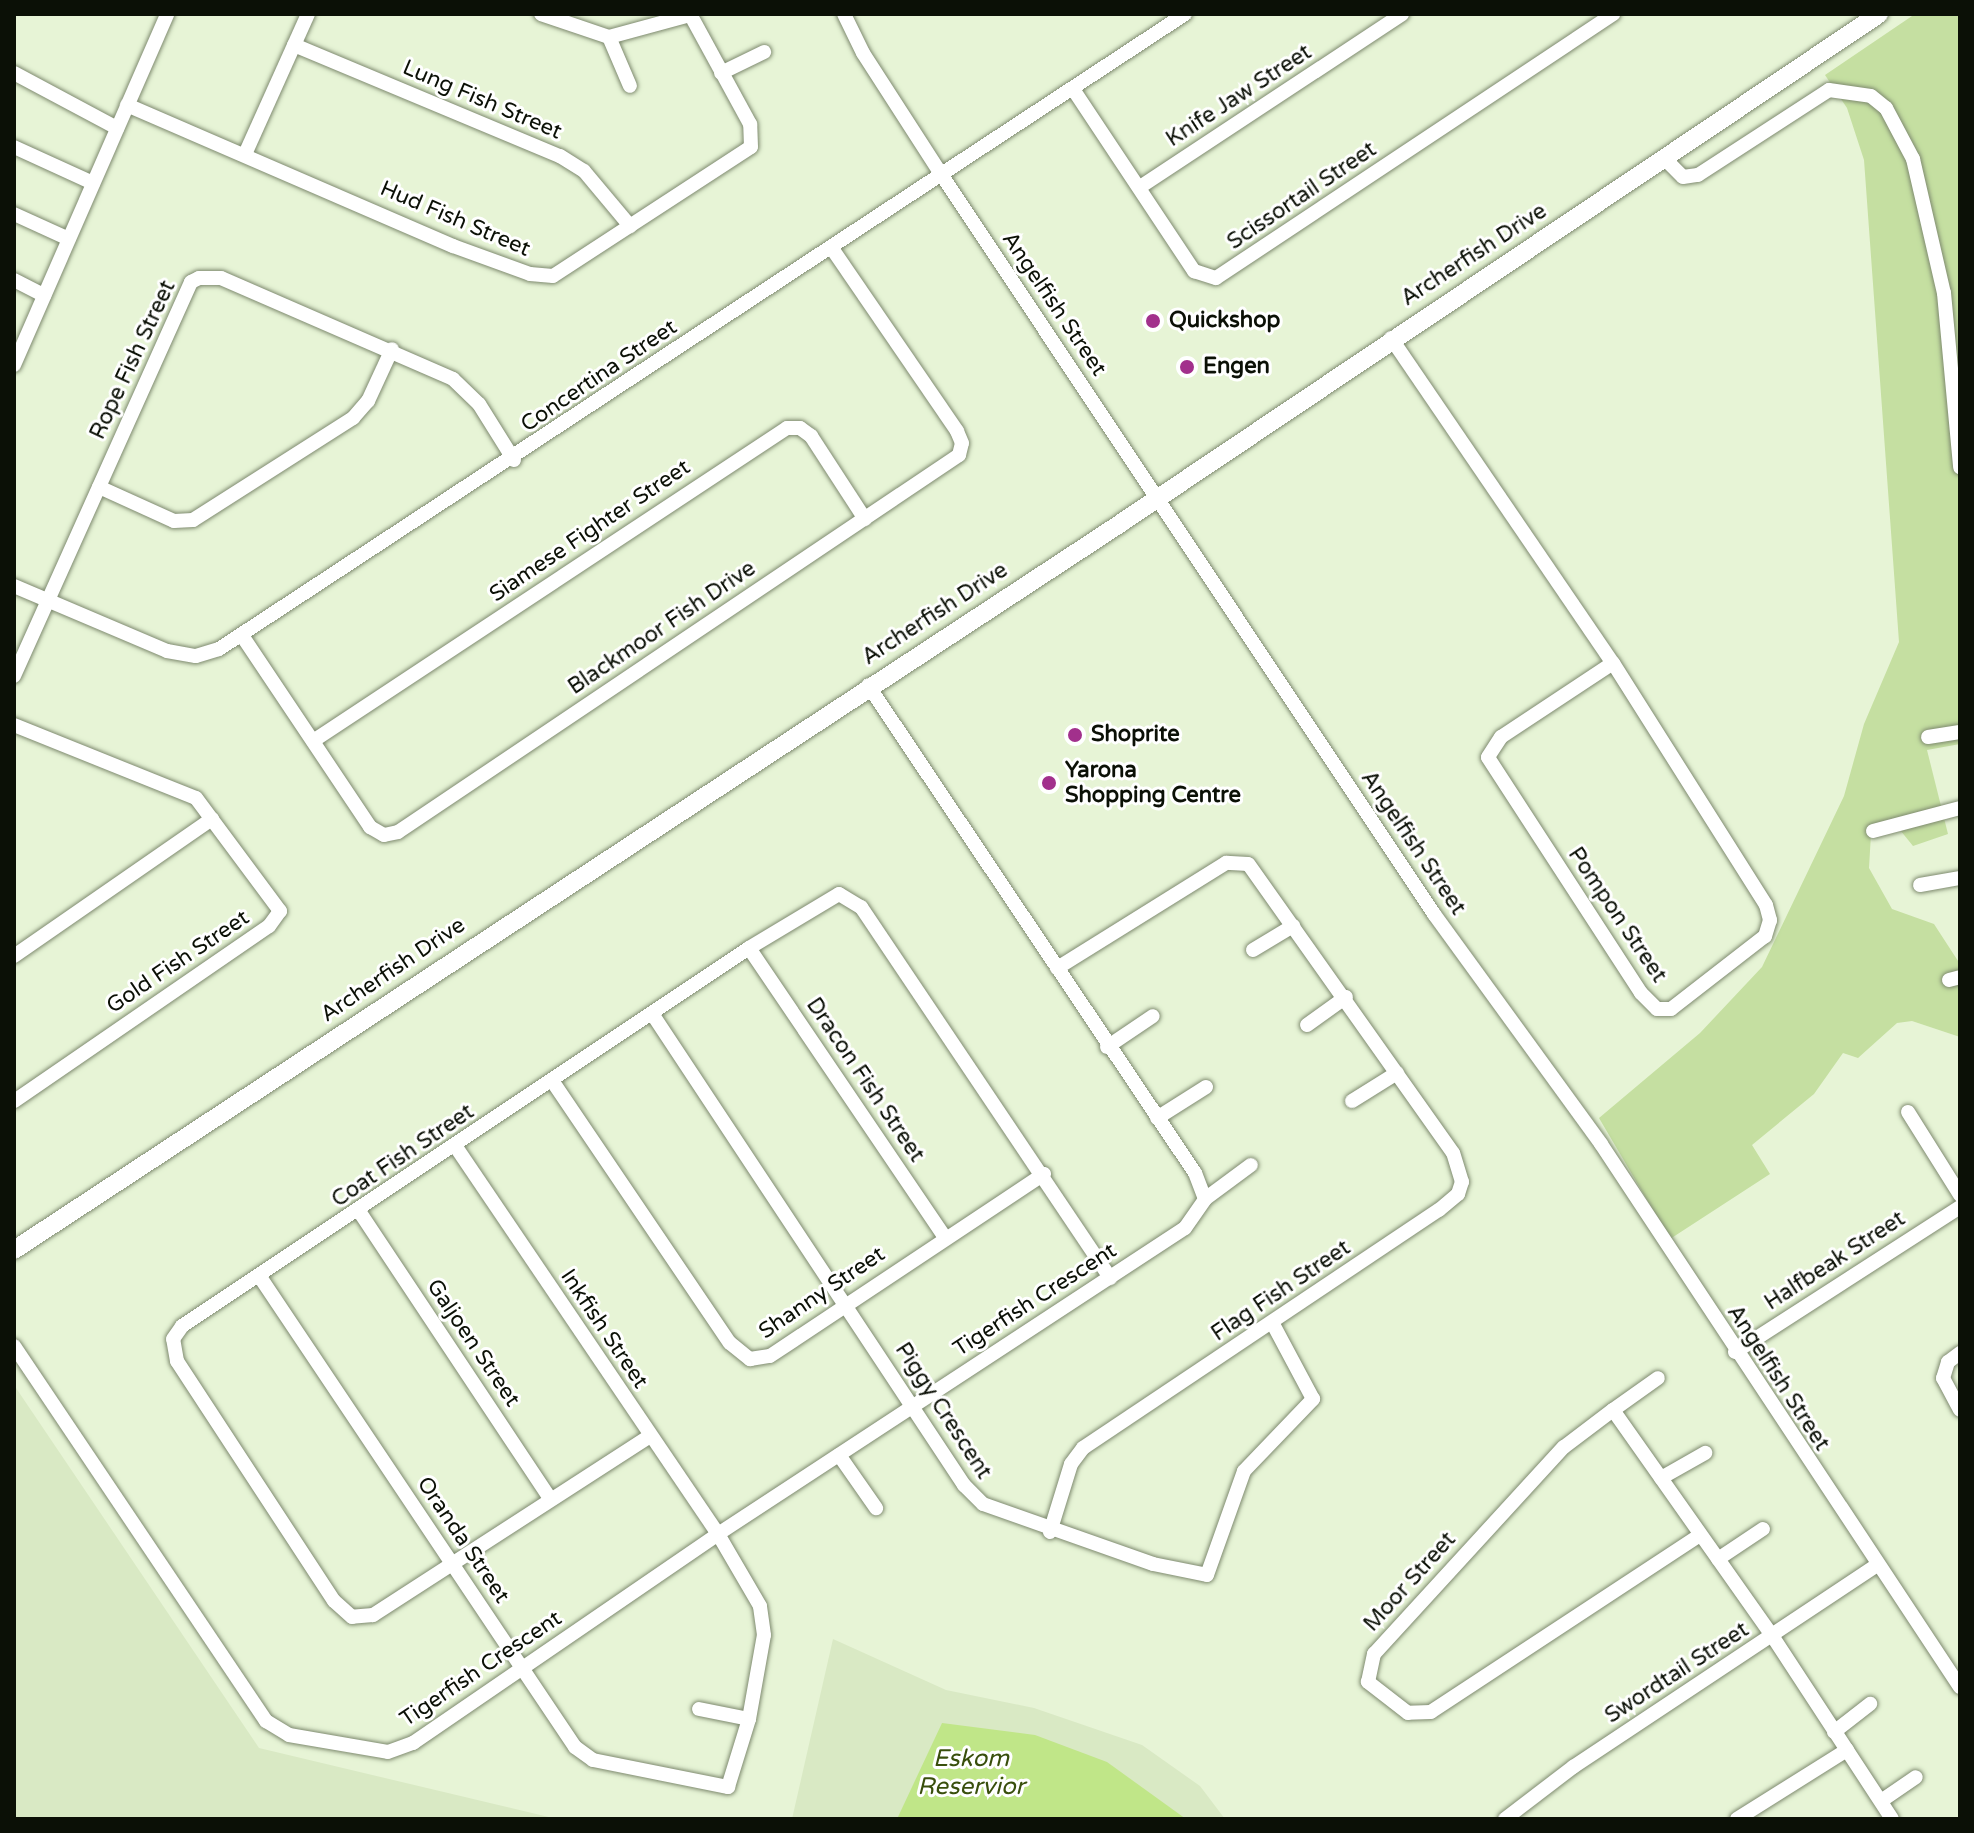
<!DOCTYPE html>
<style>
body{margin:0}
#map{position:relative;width:1974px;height:1833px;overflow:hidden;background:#e7f4d6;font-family:"Varela Round",sans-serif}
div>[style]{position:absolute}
.built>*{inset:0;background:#d9e9c4}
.green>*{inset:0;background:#c5dfa1}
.water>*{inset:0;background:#c0e688}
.roads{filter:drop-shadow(0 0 2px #7e8a6f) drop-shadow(0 0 2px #7e8a6f)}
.minor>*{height:14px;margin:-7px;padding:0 7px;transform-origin:7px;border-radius:7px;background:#fff}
.tertiary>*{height:18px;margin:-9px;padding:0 9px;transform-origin:9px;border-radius:9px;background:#fff}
.dots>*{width:22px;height:22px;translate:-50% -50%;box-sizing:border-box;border:4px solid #fff;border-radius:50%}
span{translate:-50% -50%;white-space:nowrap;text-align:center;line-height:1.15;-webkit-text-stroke:6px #fff;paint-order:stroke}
.street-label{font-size:22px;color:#0b1006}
.poi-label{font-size:22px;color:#0b1006;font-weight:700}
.left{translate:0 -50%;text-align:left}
.water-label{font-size:24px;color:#394f0c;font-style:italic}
.frame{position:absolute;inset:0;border:16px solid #0b1006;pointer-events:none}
</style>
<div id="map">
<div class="built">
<i style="clip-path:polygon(14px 1385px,259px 1748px,557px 1819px,14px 1819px)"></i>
<i style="clip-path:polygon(833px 1639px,946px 1690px,1034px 1708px,1142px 1745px,1200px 1786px,1225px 1819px,792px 1819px)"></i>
</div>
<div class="green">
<i style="clip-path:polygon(1915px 14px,1960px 14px,1960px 744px,1927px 750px,1948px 834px,1913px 846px,1896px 825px,1871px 834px,1869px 868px,1892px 909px,1934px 924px,1960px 964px,1960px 1037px,1912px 1021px,1897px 1023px,1858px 1058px,1843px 1053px,1814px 1094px,1752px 1145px,1770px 1174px,1670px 1239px,1599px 1118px,1700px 1033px,1762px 967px,1844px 796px,1864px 724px,1899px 642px,1864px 160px,1847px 108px,1825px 75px)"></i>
</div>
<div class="water">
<i style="clip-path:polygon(942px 1723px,1035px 1735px,1107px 1762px,1186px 1819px,897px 1819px)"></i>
</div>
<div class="roads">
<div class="minor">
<i style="left:541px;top:14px;width:72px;rotate:18.7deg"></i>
<i style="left:609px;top:37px;width:84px;rotate:-15.2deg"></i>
<i style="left:844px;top:14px;width:43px;rotate:64deg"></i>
<i style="left:863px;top:53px;width:148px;rotate:57.2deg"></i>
<i style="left:943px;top:177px;width:886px;rotate:56.33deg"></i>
<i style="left:1434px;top:914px;width:284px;rotate:54deg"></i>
<i style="left:1601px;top:1144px;width:651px;rotate:56.53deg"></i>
<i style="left:609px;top:37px;width:53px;rotate:66.8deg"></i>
<i style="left:294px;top:45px;width:288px;rotate:22.7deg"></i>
<i style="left:560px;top:156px;width:28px;rotate:32deg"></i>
<i style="left:584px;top:171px;width:72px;rotate:50.1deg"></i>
<i style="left:14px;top:73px;width:117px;rotate:28.1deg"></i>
<i style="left:721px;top:73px;width:48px;rotate:-26deg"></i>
<i style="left:1073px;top:89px;width:219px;rotate:56.4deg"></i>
<i style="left:1194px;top:271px;width:23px;rotate:18deg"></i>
<i style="left:1216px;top:278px;width:477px;rotate:-33.6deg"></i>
<i style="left:127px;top:105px;width:355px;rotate:23.4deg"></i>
<i style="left:453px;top:246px;width:82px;rotate:20deg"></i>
<i style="left:530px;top:274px;width:23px;rotate:5deg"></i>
<i style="left:553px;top:276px;width:236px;rotate:-33.1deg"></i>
<i style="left:751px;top:147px;width:23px;rotate:-92deg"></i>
<i style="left:750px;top:124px;width:125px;rotate:-118.6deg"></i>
<i style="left:14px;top:147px;width:87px;rotate:24.5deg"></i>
<i style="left:246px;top:152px;width:151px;rotate:-65.8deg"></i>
<i style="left:1665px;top:159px;width:25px;rotate:45deg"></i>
<i style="left:1683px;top:177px;width:15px;rotate:-8deg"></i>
<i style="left:1698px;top:175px;width:156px;rotate:-33deg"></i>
<i style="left:1829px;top:90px;width:42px;rotate:8.1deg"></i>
<i style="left:1871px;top:96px;width:19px;rotate:39deg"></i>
<i style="left:1886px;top:108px;width:58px;rotate:62.1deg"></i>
<i style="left:1913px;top:159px;width:138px;rotate:77deg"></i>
<i style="left:1944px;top:293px;width:175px;rotate:84.7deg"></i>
<i style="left:1140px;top:187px;width:314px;rotate:-33.4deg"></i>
<i style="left:14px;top:214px;width:60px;rotate:24.4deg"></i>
<i style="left:14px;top:280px;width:34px;rotate:27deg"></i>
<i style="left:1391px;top:338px;width:394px;rotate:55.7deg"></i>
<i style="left:1613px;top:663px;width:286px;rotate:57.7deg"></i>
<i style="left:1766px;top:905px;width:16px;rotate:75deg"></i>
<i style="left:1770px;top:920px;width:17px;rotate:107deg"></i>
<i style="left:1765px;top:936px;width:119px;rotate:142.2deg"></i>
<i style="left:1671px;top:1009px;width:14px;rotate:180deg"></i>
<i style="left:1657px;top:1009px;width:23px;rotate:-135deg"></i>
<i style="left:1641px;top:993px;width:281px;rotate:-123deg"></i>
<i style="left:1488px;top:757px;width:24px;rotate:-57deg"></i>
<i style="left:1501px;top:737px;width:134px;rotate:-33.5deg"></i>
<i style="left:14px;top:365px;width:383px;rotate:-66.4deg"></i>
<i style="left:99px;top:487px;width:82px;rotate:24.4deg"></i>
<i style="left:174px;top:521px;width:19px;rotate:-3deg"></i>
<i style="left:193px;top:520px;width:190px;rotate:-32.5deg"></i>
<i style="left:353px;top:418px;width:23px;rotate:-49deg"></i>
<i style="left:368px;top:401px;width:57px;rotate:-65.2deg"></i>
<i style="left:14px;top:586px;width:166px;rotate:23deg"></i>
<i style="left:167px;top:651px;width:29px;rotate:10deg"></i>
<i style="left:196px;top:656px;width:24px;rotate:-17deg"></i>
<i style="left:219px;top:649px;width:1156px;rotate:-33.32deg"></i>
<i style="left:243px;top:637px;width:229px;rotate:56.2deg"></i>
<i style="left:370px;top:827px;width:16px;rotate:30deg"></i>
<i style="left:384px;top:835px;width:14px;rotate:-12deg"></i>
<i style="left:398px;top:832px;width:676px;rotate:-33.9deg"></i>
<i style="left:959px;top:455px;width:12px;rotate:-76deg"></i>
<i style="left:962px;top:443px;width:13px;rotate:-113deg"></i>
<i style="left:957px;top:431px;width:223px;rotate:-124.4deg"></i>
<i style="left:14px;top:676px;width:432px;rotate:-65.8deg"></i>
<i style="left:191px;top:282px;width:9px;rotate:-27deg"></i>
<i style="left:199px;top:278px;width:22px"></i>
<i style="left:221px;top:278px;width:253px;rotate:23.5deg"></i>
<i style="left:453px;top:379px;width:36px;rotate:44deg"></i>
<i style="left:479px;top:404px;width:66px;rotate:58deg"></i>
<i style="left:14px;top:725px;width:196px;rotate:21.9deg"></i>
<i style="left:196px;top:798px;width:141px;rotate:53.4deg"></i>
<i style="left:280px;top:911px;width:19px;rotate:126deg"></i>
<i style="left:269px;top:926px;width:309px;rotate:145.5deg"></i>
<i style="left:1928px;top:737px;width:32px;rotate:-9deg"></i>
<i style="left:313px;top:741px;width:568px;rotate:-33.44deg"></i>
<i style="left:787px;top:428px;width:13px"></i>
<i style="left:800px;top:428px;width:14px;rotate:36deg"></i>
<i style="left:811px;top:436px;width:99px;rotate:57deg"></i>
<i style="left:1873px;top:831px;width:90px;rotate:-14.8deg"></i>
<i style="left:1920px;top:885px;width:41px;rotate:-9.9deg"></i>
<i style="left:749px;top:948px;width:349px;rotate:55.9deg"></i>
<i style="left:1253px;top:950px;width:47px;rotate:-31deg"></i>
<i style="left:14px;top:956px;width:241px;rotate:-34.7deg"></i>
<i style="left:1949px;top:980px;width:11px;rotate:-15deg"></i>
<i style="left:653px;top:1015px;width:564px;rotate:56.51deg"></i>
<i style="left:964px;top:1485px;width:27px;rotate:45deg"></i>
<i style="left:983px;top:1504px;width:180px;rotate:19.4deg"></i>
<i style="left:1153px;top:1564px;width:55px;rotate:11.5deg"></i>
<i style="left:1207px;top:1575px;width:110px;rotate:-70.4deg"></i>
<i style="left:1244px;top:1471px;width:100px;rotate:-46.2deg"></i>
<i style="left:1313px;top:1399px;width:85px;rotate:-118.1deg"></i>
<i style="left:1307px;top:1025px;width:48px;rotate:-35.7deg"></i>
<i style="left:1107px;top:1047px;width:55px;rotate:-34deg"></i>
<i style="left:553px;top:1082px;width:315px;rotate:55.9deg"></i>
<i style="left:730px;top:1343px;width:26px;rotate:39deg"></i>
<i style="left:750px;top:1359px;width:20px;rotate:-9deg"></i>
<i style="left:770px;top:1356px;width:329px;rotate:-33.6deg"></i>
<i style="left:1352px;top:1101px;width:53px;rotate:-31.9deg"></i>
<i style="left:1908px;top:1112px;width:98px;rotate:57.9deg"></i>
<i style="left:1157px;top:1118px;width:58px;rotate:-32.3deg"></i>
<i style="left:1205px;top:1199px;width:57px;rotate:-36.5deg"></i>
<i style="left:359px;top:1211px;width:346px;rotate:56.4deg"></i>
<i style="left:260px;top:1277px;width:566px;rotate:56.17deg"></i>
<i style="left:575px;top:1747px;width:22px;rotate:36deg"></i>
<i style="left:593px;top:1760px;width:138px;rotate:11.3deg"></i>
<i style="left:728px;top:1787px;width:71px;rotate:-72.8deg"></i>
<i style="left:749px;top:1719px;width:85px;rotate:-79.9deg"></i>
<i style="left:764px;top:1635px;width:29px;rotate:-98deg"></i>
<i style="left:760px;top:1606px;width:83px;rotate:-120.3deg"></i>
<i style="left:718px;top:1534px;width:467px;rotate:-124.1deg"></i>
<i style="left:14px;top:1346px;width:452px;rotate:56.1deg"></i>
<i style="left:266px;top:1721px;width:27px;rotate:31deg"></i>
<i style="left:289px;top:1735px;width:100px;rotate:9.7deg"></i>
<i style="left:388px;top:1752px;width:27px;rotate:-20deg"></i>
<i style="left:413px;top:1743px;width:370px;rotate:-34.4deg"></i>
<i style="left:718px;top:1534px;width:558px;rotate:-33.23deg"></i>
<i style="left:1185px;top:1228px;width:35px;rotate:-55deg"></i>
<i style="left:1205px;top:1199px;width:28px;rotate:-111deg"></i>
<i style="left:1195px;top:1173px;width:587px;rotate:-123.83deg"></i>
<i style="left:1735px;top:1352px;width:268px;rotate:-32.8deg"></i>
<i style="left:1960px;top:1353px;width:15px;rotate:143deg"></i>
<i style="left:1948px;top:1362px;width:17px;rotate:107deg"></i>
<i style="left:1943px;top:1378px;width:36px;rotate:62deg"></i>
<i style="left:1613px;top:1410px;width:55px;rotate:-35.4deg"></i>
<i style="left:650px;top:1436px;width:330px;rotate:147.1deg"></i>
<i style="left:373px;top:1615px;width:21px;rotate:175deg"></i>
<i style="left:352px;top:1617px;width:24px;rotate:-138deg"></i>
<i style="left:334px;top:1601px;width:287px;rotate:-123.2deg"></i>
<i style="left:177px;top:1361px;width:22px;rotate:-100deg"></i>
<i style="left:173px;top:1339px;width:16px;rotate:-55deg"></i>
<i style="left:182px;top:1326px;width:681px;rotate:-33.69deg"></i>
<i style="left:749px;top:948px;width:105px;rotate:-31deg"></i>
<i style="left:839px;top:894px;width:26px;rotate:31deg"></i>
<i style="left:861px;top:907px;width:447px;rotate:56.1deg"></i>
<i style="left:839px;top:1455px;width:65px;rotate:55.1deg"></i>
<i style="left:1661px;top:1478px;width:51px;rotate:-29.6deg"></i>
<i style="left:1050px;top:1532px;width:71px;rotate:-72.8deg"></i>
<i style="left:1071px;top:1464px;width:20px;rotate:-53deg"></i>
<i style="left:1083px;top:1448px;width:428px;rotate:-33.8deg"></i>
<i style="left:1439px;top:1210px;width:25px;rotate:-40deg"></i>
<i style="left:1458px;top:1194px;width:13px;rotate:-72deg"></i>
<i style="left:1462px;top:1182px;width:30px;rotate:-107deg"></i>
<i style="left:1453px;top:1153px;width:354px;rotate:-125.3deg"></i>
<i style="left:1248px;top:864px;width:22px;rotate:-177deg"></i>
<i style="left:1226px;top:863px;width:199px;rotate:148.1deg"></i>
<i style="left:1700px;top:1535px;width:322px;rotate:146.7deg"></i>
<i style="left:1431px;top:1712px;width:23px;rotate:178deg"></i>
<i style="left:1408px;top:1713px;width:51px;rotate:-142.2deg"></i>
<i style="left:1368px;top:1682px;width:29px;rotate:-78deg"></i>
<i style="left:1374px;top:1654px;width:281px;rotate:-47.5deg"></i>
<i style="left:1564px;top:1447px;width:61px;rotate:-37.1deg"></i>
<i style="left:1613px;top:1410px;width:278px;rotate:54.8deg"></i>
<i style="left:1773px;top:1637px;width:217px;rotate:56.8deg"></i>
<i style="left:1718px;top:1559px;width:54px;rotate:-33.7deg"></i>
<i style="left:699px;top:1709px;width:51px;rotate:11.3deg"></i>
<i style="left:1834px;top:1732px;width:46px;rotate:-37.9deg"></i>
<i style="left:1881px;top:1801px;width:42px;rotate:-34.4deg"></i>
<i style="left:1505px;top:1819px;width:86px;rotate:-37.4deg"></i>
<i style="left:1573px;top:1767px;width:363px;rotate:-33.6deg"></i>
<i style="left:1737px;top:1819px;width:130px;rotate:-32.1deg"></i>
</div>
<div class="tertiary">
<i style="left:14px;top:1250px;width:1324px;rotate:-33.29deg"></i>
<i style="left:1121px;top:523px;width:913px;rotate:-33.88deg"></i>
</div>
</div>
<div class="dots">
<i style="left:1153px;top:321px;background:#a2308c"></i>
<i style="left:1187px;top:367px;background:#a2308c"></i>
<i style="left:1075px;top:735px;background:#a2308c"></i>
<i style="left:1049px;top:783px;background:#a2308c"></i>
</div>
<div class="street-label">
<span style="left:1239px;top:96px;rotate:-33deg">Knife Jaw Street</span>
<span style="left:482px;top:100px;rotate:23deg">Lung Fish Street</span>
<span style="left:1302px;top:196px;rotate:-34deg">Scissortail Street</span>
<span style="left:455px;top:219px;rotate:23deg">Hud Fish Street</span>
<span style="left:1474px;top:255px;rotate:-33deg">Archerfish Drive</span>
<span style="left:1054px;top:304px;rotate:56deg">Angelfish Street</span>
<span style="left:133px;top:360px;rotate:-65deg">Rope Fish Street</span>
<span style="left:599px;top:376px;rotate:-34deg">Concertina Street</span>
<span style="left:590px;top:531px;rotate:-34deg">Siamese Fighter Street</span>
<span style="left:935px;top:614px;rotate:-33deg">Archerfish Drive</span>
<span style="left:662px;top:628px;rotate:-34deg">Blackmoor Fish Drive</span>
<span style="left:1413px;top:843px;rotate:56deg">Angelfish Street</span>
<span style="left:1617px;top:915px;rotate:56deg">Pompon Street</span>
<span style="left:178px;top:962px;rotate:-34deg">Gold Fish Street</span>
<span style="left:393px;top:970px;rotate:-34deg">Archerfish Drive</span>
<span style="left:865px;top:1080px;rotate:56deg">Dracon Fish Street</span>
<span style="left:403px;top:1156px;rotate:-34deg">Coat Fish Street</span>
<span style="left:1835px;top:1261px;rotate:-33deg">Halfbeak Street</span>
<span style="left:1281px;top:1291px;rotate:-34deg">Flag Fish Street</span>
<span style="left:822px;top:1293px;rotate:-34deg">Shanny Street</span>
<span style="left:1035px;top:1300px;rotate:-33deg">Tigerfish Crescent</span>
<span style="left:604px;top:1329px;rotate:56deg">Inkfish Street</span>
<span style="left:473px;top:1343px;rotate:56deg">Galjoen Street</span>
<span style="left:1778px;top:1378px;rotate:57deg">Angelfish Street</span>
<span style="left:943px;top:1411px;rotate:57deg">Piggy Crescent</span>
<span style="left:463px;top:1540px;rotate:56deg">Oranda Street</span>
<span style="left:1410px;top:1582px;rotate:-48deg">Moor Street</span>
<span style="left:481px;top:1669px;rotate:-34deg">Tigerfish Crescent</span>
<span style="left:1677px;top:1673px;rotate:-33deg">Swordtail Street</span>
</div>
<div class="poi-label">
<span class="left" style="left:1169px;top:321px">Quickshop</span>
<span class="left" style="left:1203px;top:367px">Engen</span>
<span class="left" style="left:1091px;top:735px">Shoprite</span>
<span class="left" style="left:1065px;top:783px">Yarona<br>Shopping Centre</span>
</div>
<div class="water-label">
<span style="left:971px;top:1773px">Eskom<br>Reservior</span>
</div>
<div class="frame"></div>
</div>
